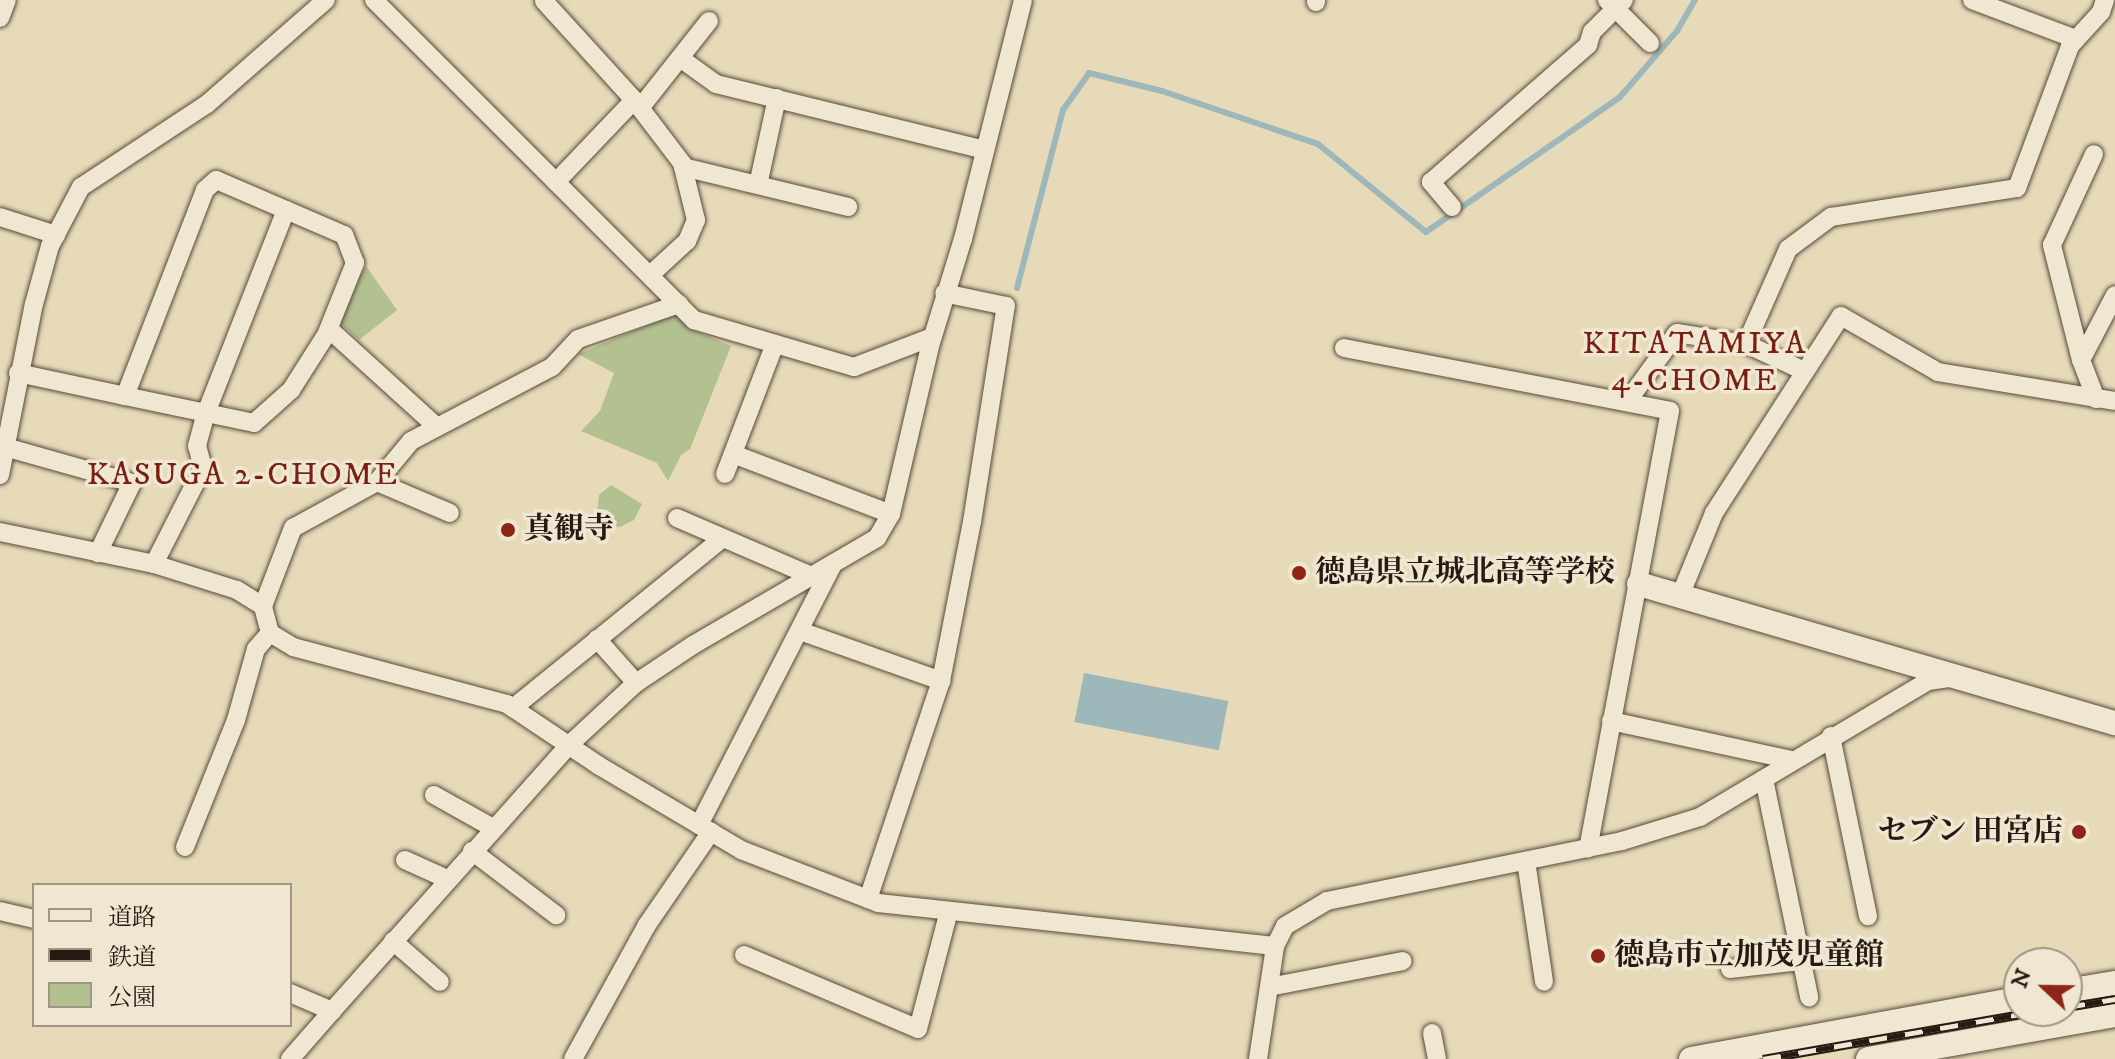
<!DOCTYPE html>
<meta charset="utf-8">
<style>
body{margin:0}
#map{position:relative;width:2115px;height:1059px;overflow:hidden;background:#e7dab8;font-family:"IM FELL DW Pica","Noto Serif JP",serif}
div>[style]{position:absolute}
.green>*{inset:0;background:#b3c090}
.water>*{inset:0;background:#9db7bb;transform-origin:0 0}
.stream>*{height:6px;margin:-3px;padding:0 3px;transform-origin:3px;border-radius:3px;background:#9db7bb}
.roads{filter:drop-shadow(0 0 2px #564a3c) drop-shadow(0 0 2px #564a3c)}
.street>*{height:18px;margin:-9px;padding:0 9px;transform-origin:9px;border-radius:9px;background:#efe7d1}
.secondary>*{height:24px;margin:-12px;padding:0 12px;transform-origin:12px;border-radius:12px;background:#efe7d1}
.rail>*{height:9px;margin-top:-4.5px;transform-origin:0;background:repeating-linear-gradient(90deg,#efe7d1 0 18px,#261a12 0 36px);box-sizing:border-box;border-block:2px solid #261a12}
.dots>*{width:22px;height:22px;translate:-50% -50%;box-sizing:border-box;border:4px solid #efe7d1;border-radius:50%}
span{translate:-50% -50%;white-space:nowrap;text-align:center;line-height:1.15;-webkit-text-stroke:7px #efe7d1;paint-order:stroke}
.poi-label{font-size:30px;color:#261a12;font-weight:700}
.left{translate:0 -50%;text-align:left}
.right{translate:-100% -50%;text-align:right}
.neighbourhood-label{font-size:32px;color:#7a1f14;letter-spacing:2px}
.legend{position:absolute;left:32px;top:883px;width:260px;height:144px;box-sizing:border-box;background:#efe7d1;border:2px solid #9f9585;margin:0;padding:10px 14px;list-style:none;font-size:24px;color:#261a12}
.legend li{display:flex;align-items:center;gap:16px;height:40px}
.legend b{width:40px;border:2px solid #9f9585}
.north{position:absolute;left:2003px;top:947px;width:80px;height:80px;box-sizing:border-box;background:#efe7d1;border:2px solid #9f9585;border-radius:50%;rotate:292deg;font-size:22px;font-weight:700;line-height:32px;text-align:center;color:#261a12}
.north::after{content:'';display:block;margin:auto;width:28px;height:36px;background:#8f2418;clip-path:polygon(50% 0,100% 100%,50% 72%,0 100%)}
</style>
<div id="map">
<div class="green">
<i style="clip-path:polygon(366px 266px,397px 310px,359px 340px,340px 323px,350px 294px)"></i>
<i style="clip-path:polygon(677px 313px,688px 328px,731px 346px,690px 449px,681px 455px,668px 481px,657px 463px,581px 431px,600px 411px,614px 373px,578px 354px)"></i>
<i style="clip-path:polygon(611px 485px,642px 504px,634px 520px,620px 527px,607px 526px,597px 514px,599px 495px)"></i>
</div>
<div class="water">
<i style="left:1084px;top:673px;width:147px;height:50px;rotate:11deg"></i>
</div>
<div class="stream">
<i style="left:1017px;top:288px;width:184px;rotate:-75.5deg"></i>
<i style="left:1063px;top:110px;width:45px;rotate:-54.9deg"></i>
<i style="left:1089px;top:73px;width:75px;rotate:13.9deg"></i>
<i style="left:1162px;top:91px;width:165px;rotate:18.8deg"></i>
<i style="left:1318px;top:144px;width:139px;rotate:39.2deg"></i>
<i style="left:1426px;top:232px;width:236px;rotate:-34.8deg"></i>
<i style="left:1620px;top:97px;width:87px;rotate:-49.2deg"></i>
<i style="left:1677px;top:31px;width:36px;rotate:-60deg"></i>
</div>
<div class="roads">
<div class="street">
<i style="left:374px;top:0;width:453px;rotate:45deg"></i>
<i style="left:694px;top:320px;width:167px;rotate:16.4deg"></i>
<i style="left:854px;top:367px;width:84px;rotate:-21deg"></i>
<i style="left:1607px;top:0;width:61px;rotate:45deg"></i>
<i style="left:1972px;top:0;width:111px;rotate:20.6deg"></i>
<i style="left:544px;top:1px;width:134px;rotate:47.7deg"></i>
<i style="left:1316px;top:2px;width:2px;rotate:-90deg"></i>
<i style="left:0;top:18px;width:19px;rotate:-69deg"></i>
<i style="left:680px;top:58px;width:44px;rotate:35.8deg"></i>
<i style="left:716px;top:84px;width:277px;rotate:13.8deg"></i>
<i style="left:640px;top:108px;width:111px;rotate:-51.6deg"></i>
<i style="left:683px;top:167px;width:170px;rotate:13.6deg"></i>
<i style="left:556px;top:182px;width:113px;rotate:-46.4deg"></i>
<i style="left:634px;top:100px;width:79px;rotate:52.7deg"></i>
<i style="left:682px;top:163px;width:59px;rotate:76.2deg"></i>
<i style="left:696px;top:220px;width:23px;rotate:113deg"></i>
<i style="left:687px;top:241px;width:50px;rotate:137.4deg"></i>
<i style="left:758px;top:185px;width:89px;rotate:-77.7deg"></i>
<i style="left:1452px;top:207px;width:33px;rotate:-130deg"></i>
<i style="left:1431px;top:182px;width:208px;rotate:-41.1deg"></i>
<i style="left:1588px;top:45px;width:14px;rotate:-73deg"></i>
<i style="left:1592px;top:32px;width:45px;rotate:-45deg"></i>
<i style="left:0;top:217px;width:59px;rotate:17.8deg"></i>
<i style="left:329px;top:329px;width:146px;rotate:42.2deg"></i>
<i style="left:1344px;top:348px;width:332px;rotate:10.9deg"></i>
<i style="left:1670px;top:411px;width:445px;rotate:100.6deg"></i>
<i style="left:2081px;top:360px;width:119px;rotate:-104.2deg"></i>
<i style="left:2052px;top:245px;width:100px;rotate:-65.2deg"></i>
<i style="left:1804px;top:371px;width:64px;rotate:-155deg"></i>
<i style="left:1746px;top:344px;width:104px;rotate:-66.1deg"></i>
<i style="left:1788px;top:249px;width:54px;rotate:-36.7deg"></i>
<i style="left:1831px;top:217px;width:188px;rotate:-8.9deg"></i>
<i style="left:2017px;top:188px;width:152px;rotate:-69.5deg"></i>
<i style="left:2070px;top:46px;width:46px;rotate:-47.6deg"></i>
<i style="left:2101px;top:12px;width:13px;rotate:-72deg"></i>
<i style="left:18px;top:373px;width:109px;rotate:12.1deg"></i>
<i style="left:125px;top:396px;width:132px;rotate:11.8deg"></i>
<i style="left:254px;top:423px;width:50px;rotate:-41.7deg"></i>
<i style="left:291px;top:390px;width:65px;rotate:-57.5deg"></i>
<i style="left:326px;top:335px;width:78px;rotate:-68.1deg"></i>
<i style="left:355px;top:263px;width:30px;rotate:-111deg"></i>
<i style="left:344px;top:235px;width:139px;rotate:-156.7deg"></i>
<i style="left:216px;top:180px;width:15px;rotate:138deg"></i>
<i style="left:205px;top:190px;width:221px;rotate:111.2deg"></i>
<i style="left:2096px;top:399px;width:42px;rotate:-111deg"></i>
<i style="left:2081px;top:360px;width:73px;rotate:-62.4deg"></i>
<i style="left:1627px;top:402px;width:85px;rotate:-54.1deg"></i>
<i style="left:1677px;top:333px;width:70px;rotate:9.1deg"></i>
<i style="left:5px;top:447px;width:132px;rotate:15.8deg"></i>
<i style="left:132px;top:483px;width:78px;rotate:115.9deg"></i>
<i style="left:733px;top:454px;width:169px;rotate:20.8deg"></i>
<i style="left:725px;top:474px;width:139px;rotate:-69deg"></i>
<i style="left:0;top:475px;width:174px;rotate:-78.8deg"></i>
<i style="left:34px;top:304px;width:60px;rotate:-74.6deg"></i>
<i style="left:50px;top:246px;width:67px;rotate:-62.3deg"></i>
<i style="left:81px;top:187px;width:151px;rotate:-33.4deg"></i>
<i style="left:207px;top:104px;width:158px;rotate:-41.2deg"></i>
<i style="left:377px;top:482px;width:79px;rotate:23deg"></i>
<i style="left:677px;top:518px;width:149px;rotate:23.3deg"></i>
<i style="left:0;top:532px;width:157px;rotate:11.7deg"></i>
<i style="left:154px;top:564px;width:108px;rotate:-63deg"></i>
<i style="left:203px;top:468px;width:23px;rotate:-105deg"></i>
<i style="left:197px;top:446px;width:34px;rotate:-75deg"></i>
<i style="left:206px;top:413px;width:218px;rotate:-68.5deg"></i>
<i style="left:154px;top:564px;width:87px;rotate:17.4deg"></i>
<i style="left:237px;top:590px;width:31px;rotate:32deg"></i>
<i style="left:263px;top:606px;width:84px;rotate:-69deg"></i>
<i style="left:293px;top:528px;width:96px;rotate:-28.7deg"></i>
<i style="left:377px;top:482px;width:53px;rotate:-50.3deg"></i>
<i style="left:411px;top:441px;width:159px;rotate:-27.7deg"></i>
<i style="left:552px;top:367px;width:38px;rotate:-47deg"></i>
<i style="left:578px;top:339px;width:107px;rotate:-19.1deg"></i>
<i style="left:1680px;top:596px;width:90px;rotate:-67.7deg"></i>
<i style="left:1714px;top:513px;width:234px;rotate:-57.2deg"></i>
<i style="left:1841px;top:316px;width:112px;rotate:30deg"></i>
<i style="left:1938px;top:372px;width:179px;rotate:9.3deg"></i>
<i style="left:800px;top:631px;width:150px;rotate:19.5deg"></i>
<i style="left:270px;top:633px;width:27px;rotate:31deg"></i>
<i style="left:293px;top:647px;width:221px;rotate:14.9deg"></i>
<i style="left:507px;top:704px;width:110px;rotate:33.8deg"></i>
<i style="left:598px;top:765px;width:166px;rotate:30.7deg"></i>
<i style="left:741px;top:850px;width:147px;rotate:21.1deg"></i>
<i style="left:878px;top:903px;width:399px;rotate:6.2deg"></i>
<i style="left:597px;top:639px;width:59px;rotate:48.4deg"></i>
<i style="left:513px;top:708px;width:270px;rotate:-39deg"></i>
<i style="left:1611px;top:721px;width:184px;rotate:12.2deg"></i>
<i style="left:1831px;top:736px;width:184px;rotate:78.4deg"></i>
<i style="left:1764px;top:779px;width:223px;rotate:78.3deg"></i>
<i style="left:434px;top:795px;width:68px;rotate:29.2deg"></i>
<i style="left:699px;top:825px;width:291px;rotate:-62.8deg"></i>
<i style="left:185px;top:847px;width:137px;rotate:-68.1deg"></i>
<i style="left:236px;top:720px;width:74px;rotate:-74.3deg"></i>
<i style="left:256px;top:649px;width:21px;rotate:-49deg"></i>
<i style="left:270px;top:633px;width:28px;rotate:-105deg"></i>
<i style="left:472px;top:851px;width:106px;rotate:37.3deg"></i>
<i style="left:405px;top:860px;width:46px;rotate:24.3deg"></i>
<i style="left:1526px;top:861px;width:122px;rotate:81.5deg"></i>
<i style="left:868px;top:899px;width:230px;rotate:-71.5deg"></i>
<i style="left:941px;top:681px;width:162px;rotate:-79deg"></i>
<i style="left:972px;top:522px;width:219px;rotate:-81.1deg"></i>
<i style="left:1006px;top:306px;width:63px;rotate:-168.2deg"></i>
<i style="left:0;top:911px;width:35px;rotate:13deg"></i>
<i style="left:393px;top:941px;width:62px;rotate:41.1deg"></i>
<i style="left:744px;top:955px;width:189px;rotate:23deg"></i>
<i style="left:918px;top:1029px;width:122px;rotate:-75.3deg"></i>
<i style="left:1730px;top:969px;width:71px;rotate:-6.4deg"></i>
<i style="left:1269px;top:987px;width:136px;rotate:-11deg"></i>
<i style="left:290px;top:993px;width:46px;rotate:23.2deg"></i>
<i style="left:332px;top:1011px;width:356px;rotate:-48.3deg"></i>
<i style="left:569px;top:745px;width:91px;rotate:-42.8deg"></i>
<i style="left:636px;top:683px;width:69px;rotate:-33.7deg"></i>
<i style="left:693px;top:645px;width:213px;rotate:-30.2deg"></i>
<i style="left:877px;top:538px;width:28px;rotate:-60deg"></i>
<i style="left:891px;top:514px;width:172px;rotate:-76.9deg"></i>
<i style="left:930px;top:346px;width:112px;rotate:-72.9deg"></i>
<i style="left:963px;top:239px;width:246px;rotate:-75.9deg"></i>
<i style="left:1432px;top:1033px;width:26px;rotate:79deg"></i>
<i style="left:290px;top:1059px;width:64px;rotate:-48.8deg"></i>
<i style="left:573px;top:1059px;width:153px;rotate:-61.1deg"></i>
<i style="left:647px;top:925px;width:113px;rotate:-55.5deg"></i>
<i style="left:1258px;top:1059px;width:114px;rotate:-81.4deg"></i>
<i style="left:1275px;top:946px;width:22px;rotate:-63deg"></i>
<i style="left:1285px;top:926px;width:49px;rotate:-30.8deg"></i>
<i style="left:1327px;top:901px;width:301px;rotate:-11.5deg"></i>
<i style="left:1622px;top:841px;width:82px;rotate:-17.1deg"></i>
<i style="left:1700px;top:817px;width:265px;rotate:-30.8deg"></i>
<i style="left:1928px;top:681px;width:21px;rotate:-8deg"></i>
</div>
<div class="secondary">
<i style="left:1639px;top:584px;width:496px;rotate:16.3deg"></i>
<i style="left:2067px;top:991px;width:49px;rotate:-9.5deg"></i>
<i style="left:1691px;top:1059px;width:333px;rotate:-10.4deg"></i>
<i style="left:1868px;top:1059px;width:251px;rotate:-10.1deg"></i>
</div>
</div>
<div class="rail">
<i style="left:2067px;top:1007px;width:49px;rotate:-9.5deg"></i>
<i style="left:1763px;top:1059px;width:280px;rotate:-9.9deg"></i>
</div>
<div class="dots">
<i style="left:508px;top:530px;background:#8f2418"></i>
<i style="left:1299px;top:573px;background:#8f2418"></i>
<i style="left:2079px;top:832px;background:#8f2418"></i>
<i style="left:1598px;top:956px;background:#8f2418"></i>
</div>
<div class="poi-label">
<span class="left" style="left:524px;top:530px">真観寺</span>
<span class="left" style="left:1315px;top:573px">徳島県立城北高等学校</span>
<span class="right" style="left:2063px;top:832px">セブン 田宮店</span>
<span class="left" style="left:1614px;top:956px">徳島市立加茂児童館</span>
</div>
<div class="neighbourhood-label">
<span style="left:1695px;top:363px">KITATAMIYA<br>4-CHOME</span>
<span style="left:243px;top:475px">KASUGA 2-CHOME</span>
</div>
<ul class="legend">
<li><b style="height:10px;background:#efe7d1"></b>道路</li>
<li><b style="height:10px;background:#261a12"></b>鉄道</li>
<li><b style="height:22px;background:#b3c090"></b>公園</li>
</ul>
<div class="north">N</div>
</div>
